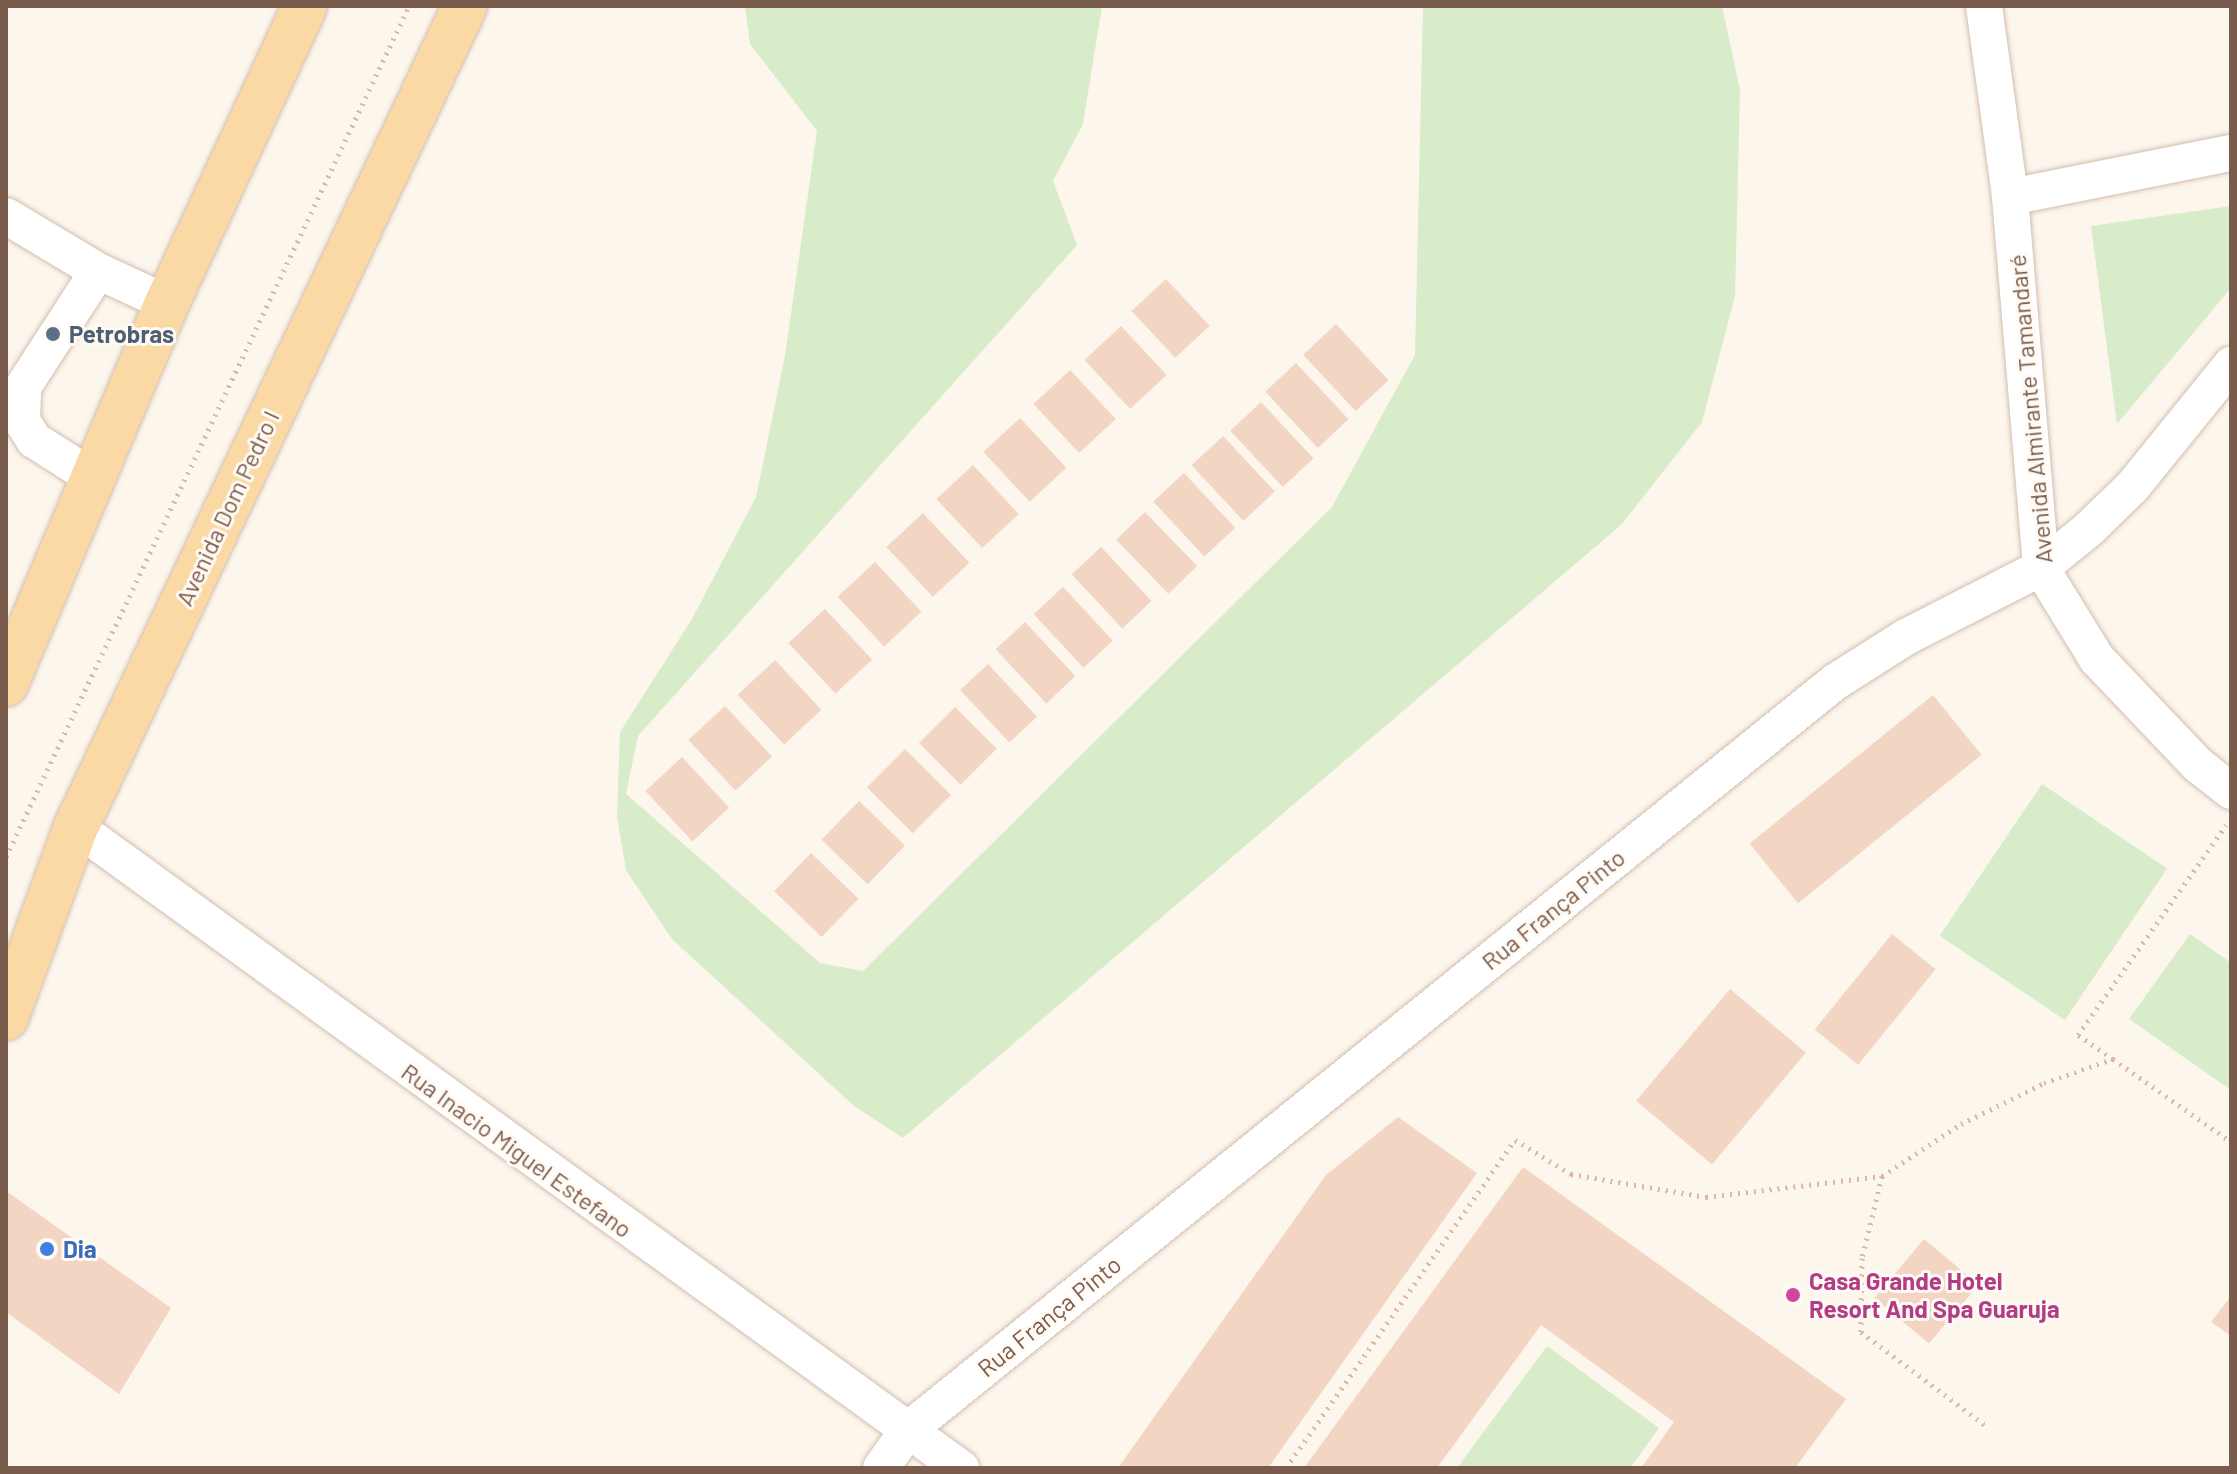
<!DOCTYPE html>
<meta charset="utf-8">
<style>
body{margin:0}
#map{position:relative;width:2237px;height:1474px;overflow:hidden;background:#fdf6ec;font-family:Barlow,sans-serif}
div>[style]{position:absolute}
.green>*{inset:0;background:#d8ecc9;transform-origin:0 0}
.building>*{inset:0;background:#f3d5c3;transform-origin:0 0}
.path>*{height:5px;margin-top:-2.5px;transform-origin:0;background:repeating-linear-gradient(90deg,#d9b8a5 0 2px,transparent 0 8px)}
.roads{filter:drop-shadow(0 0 2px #d1beb0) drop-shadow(0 0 2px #d1beb0)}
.minor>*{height:36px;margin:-18px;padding:0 18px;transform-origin:18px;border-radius:18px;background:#fff}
.major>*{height:44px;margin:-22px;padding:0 22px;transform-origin:22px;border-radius:22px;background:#fbd9a5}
.dots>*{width:22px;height:22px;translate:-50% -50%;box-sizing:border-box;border:4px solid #fffaf3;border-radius:50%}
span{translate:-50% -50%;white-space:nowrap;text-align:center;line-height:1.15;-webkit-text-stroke:6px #fffaf3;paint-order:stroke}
.service-label{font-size:24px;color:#4e5e75;font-weight:700}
.left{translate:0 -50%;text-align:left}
.street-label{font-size:24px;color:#7a5c4d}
.shop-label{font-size:24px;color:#366cbe;font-weight:700}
.hotel-label{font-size:24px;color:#b23c85;font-weight:700}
.frame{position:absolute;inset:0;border:8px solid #7a5c4d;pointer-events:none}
</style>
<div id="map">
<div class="green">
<i style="clip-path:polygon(745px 6px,1102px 6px,1083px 124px,1053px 181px,1077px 245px,638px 736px,626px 794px,820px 963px,863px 971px,1332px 507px,1415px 355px,1423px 6px,1722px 6px,1740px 90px,1735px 296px,1702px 422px,1622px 524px,903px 1138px,854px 1106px,672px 939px,626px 870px,617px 817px,620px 732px,692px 619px,756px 497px,785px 356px,817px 131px,750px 44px)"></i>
<i style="clip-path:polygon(2231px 206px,2231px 288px,2117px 424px,2091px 226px)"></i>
<i style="left:2042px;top:784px;width:151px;height:183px;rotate:34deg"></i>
<i style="clip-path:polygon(2190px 934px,2231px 963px,2231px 1090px,2129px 1019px)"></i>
<i style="clip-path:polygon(1547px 1346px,1659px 1428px,1630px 1468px,1457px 1468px)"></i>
</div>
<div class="building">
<i style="left:1166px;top:279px;width:64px;height:47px;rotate:47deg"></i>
<i style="left:1336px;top:324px;width:77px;height:45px;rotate:47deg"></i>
<i style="left:1121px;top:326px;width:67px;height:50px;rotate:47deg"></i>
<i style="left:1296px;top:363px;width:77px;height:42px;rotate:47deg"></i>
<i style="left:1070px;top:370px;width:67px;height:50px;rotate:47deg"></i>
<i style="left:1261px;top:402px;width:77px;height:42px;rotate:47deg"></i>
<i style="left:1020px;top:418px;width:68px;height:50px;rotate:47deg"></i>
<i style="left:1223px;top:436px;width:76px;height:43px;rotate:47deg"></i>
<i style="left:973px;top:465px;width:67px;height:50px;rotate:47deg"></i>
<i style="left:1184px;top:473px;width:75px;height:42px;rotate:47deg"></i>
<i style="left:1145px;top:512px;width:75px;height:40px;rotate:46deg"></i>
<i style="left:923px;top:513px;width:68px;height:50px;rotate:47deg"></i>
<i style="left:1101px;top:547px;width:74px;height:40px;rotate:47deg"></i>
<i style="left:875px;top:562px;width:68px;height:51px;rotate:47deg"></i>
<i style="left:1063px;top:587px;width:73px;height:40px;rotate:47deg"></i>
<i style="left:825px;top:609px;width:69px;height:50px;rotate:47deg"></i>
<i style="left:1025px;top:622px;width:74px;height:40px;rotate:47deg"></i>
<i style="left:775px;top:660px;width:68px;height:51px;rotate:47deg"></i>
<i style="left:988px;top:664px;width:72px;height:38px;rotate:47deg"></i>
<i style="left:1933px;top:695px;width:77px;height:236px;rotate:51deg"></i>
<i style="left:725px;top:706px;width:69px;height:50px;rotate:47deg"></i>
<i style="left:955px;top:707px;width:59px;height:51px;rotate:45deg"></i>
<i style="left:905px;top:749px;width:65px;height:54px;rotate:45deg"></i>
<i style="left:682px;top:757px;width:69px;height:50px;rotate:47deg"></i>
<i style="left:859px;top:801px;width:64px;height:54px;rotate:44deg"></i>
<i style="left:811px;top:853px;width:66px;height:53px;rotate:44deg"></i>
<i style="left:1892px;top:934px;width:56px;height:123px;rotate:39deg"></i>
<i style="left:1730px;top:989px;width:99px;height:146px;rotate:40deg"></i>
<i style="clip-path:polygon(1398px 1117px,1477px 1173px,1268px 1468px,1118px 1468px,1326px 1175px)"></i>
<i style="clip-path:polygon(1523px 1167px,1846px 1399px,1795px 1468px,1641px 1468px,1674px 1422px,1541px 1325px,1437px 1468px,1304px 1468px)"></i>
<i style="clip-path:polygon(6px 1191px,171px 1308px,119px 1394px,6px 1312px)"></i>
<i style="left:1924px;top:1239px;width:71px;height:77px;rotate:40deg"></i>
<i style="clip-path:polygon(2231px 1296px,2231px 1336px,2211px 1322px)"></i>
</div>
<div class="path">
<i style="left:6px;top:857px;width:942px;rotate:-64.66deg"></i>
<i style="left:2113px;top:1059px;width:144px;rotate:35.1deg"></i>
<i style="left:1882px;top:1176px;width:84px;rotate:103.7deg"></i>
<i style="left:1862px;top:1258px;width:74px;rotate:90.8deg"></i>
<i style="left:1861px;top:1332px;width:156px;rotate:36.9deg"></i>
<i style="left:1286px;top:1468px;width:400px;rotate:-55.1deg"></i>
<i style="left:1515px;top:1140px;width:66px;rotate:31.3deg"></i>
<i style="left:1571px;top:1174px;width:137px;rotate:9.7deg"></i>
<i style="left:1706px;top:1197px;width:177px;rotate:-6.8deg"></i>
<i style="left:1882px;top:1176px;width:95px;rotate:-33.4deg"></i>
<i style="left:1961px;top:1124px;width:93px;rotate:-26.3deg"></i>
<i style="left:2044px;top:1083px;width:73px;rotate:-19.2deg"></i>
<i style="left:2113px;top:1059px;width:42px;rotate:-145.6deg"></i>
<i style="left:2078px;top:1035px;width:257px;rotate:-54.8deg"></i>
</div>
<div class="roads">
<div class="minor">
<i style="left:1984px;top:6px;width:193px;rotate:82.2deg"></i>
<i style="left:2010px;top:197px;width:372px;rotate:85.2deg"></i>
<i style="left:2041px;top:568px;width:107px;rotate:58.4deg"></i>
<i style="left:2097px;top:659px;width:146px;rotate:46.4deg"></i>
<i style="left:2198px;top:765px;width:42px;rotate:38.2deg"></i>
<i style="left:2010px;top:197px;width:225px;rotate:-11.3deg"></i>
<i style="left:6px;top:216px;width:107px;rotate:30.9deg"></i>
<i style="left:98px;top:271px;width:76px;rotate:24.9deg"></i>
<i style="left:92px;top:477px;width:69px;rotate:-147.5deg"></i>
<i style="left:34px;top:440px;width:22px;rotate:-122deg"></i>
<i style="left:22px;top:421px;width:34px;rotate:-88deg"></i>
<i style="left:23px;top:387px;width:138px;rotate:-57.1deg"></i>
<i style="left:76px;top:827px;width:1093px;rotate:35.92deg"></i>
<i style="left:881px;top:1468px;width:47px;rotate:-54.6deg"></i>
<i style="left:908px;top:1430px;width:1191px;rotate:-38.9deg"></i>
<i style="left:1835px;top:682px;width:84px;rotate:-32.4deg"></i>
<i style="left:1906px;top:637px;width:152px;rotate:-27.1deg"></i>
<i style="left:2041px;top:568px;width:63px;rotate:-39.2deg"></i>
<i style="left:2090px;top:528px;width:60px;rotate:-44.3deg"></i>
<i style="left:2133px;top:486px;width:156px;rotate:-51deg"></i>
</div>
<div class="major">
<i style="left:6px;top:684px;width:414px;rotate:-67.1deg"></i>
<i style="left:167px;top:303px;width:327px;rotate:-65.1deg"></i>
<i style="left:6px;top:1018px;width:203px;rotate:-69.9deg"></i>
<i style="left:76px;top:827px;width:908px;rotate:-64.65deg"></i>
</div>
</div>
<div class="dots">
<i style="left:53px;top:334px;background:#5c6f8a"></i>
<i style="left:47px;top:1249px;background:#3f7fe0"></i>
<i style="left:1793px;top:1295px;background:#d1479c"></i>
</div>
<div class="service-label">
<span class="left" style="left:69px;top:334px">Petrobras</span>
</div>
<div class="street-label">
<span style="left:2030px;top:409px;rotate:-95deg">Avenida Almirante Tamandaré</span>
<span style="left:227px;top:508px;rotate:-65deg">Avenida Dom Pedro I</span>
<span style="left:1553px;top:909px;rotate:-39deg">Rua França Pinto</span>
<span style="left:517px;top:1150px;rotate:36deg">Rua Inacio Miguel Estefano</span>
<span style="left:1049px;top:1316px;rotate:-39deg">Rua França Pinto</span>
</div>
<div class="shop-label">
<span class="left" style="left:63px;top:1249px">Dia</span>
</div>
<div class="hotel-label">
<span class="left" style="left:1809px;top:1295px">Casa Grande Hotel<br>Resort And Spa Guaruja</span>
</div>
<div class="frame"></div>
</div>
